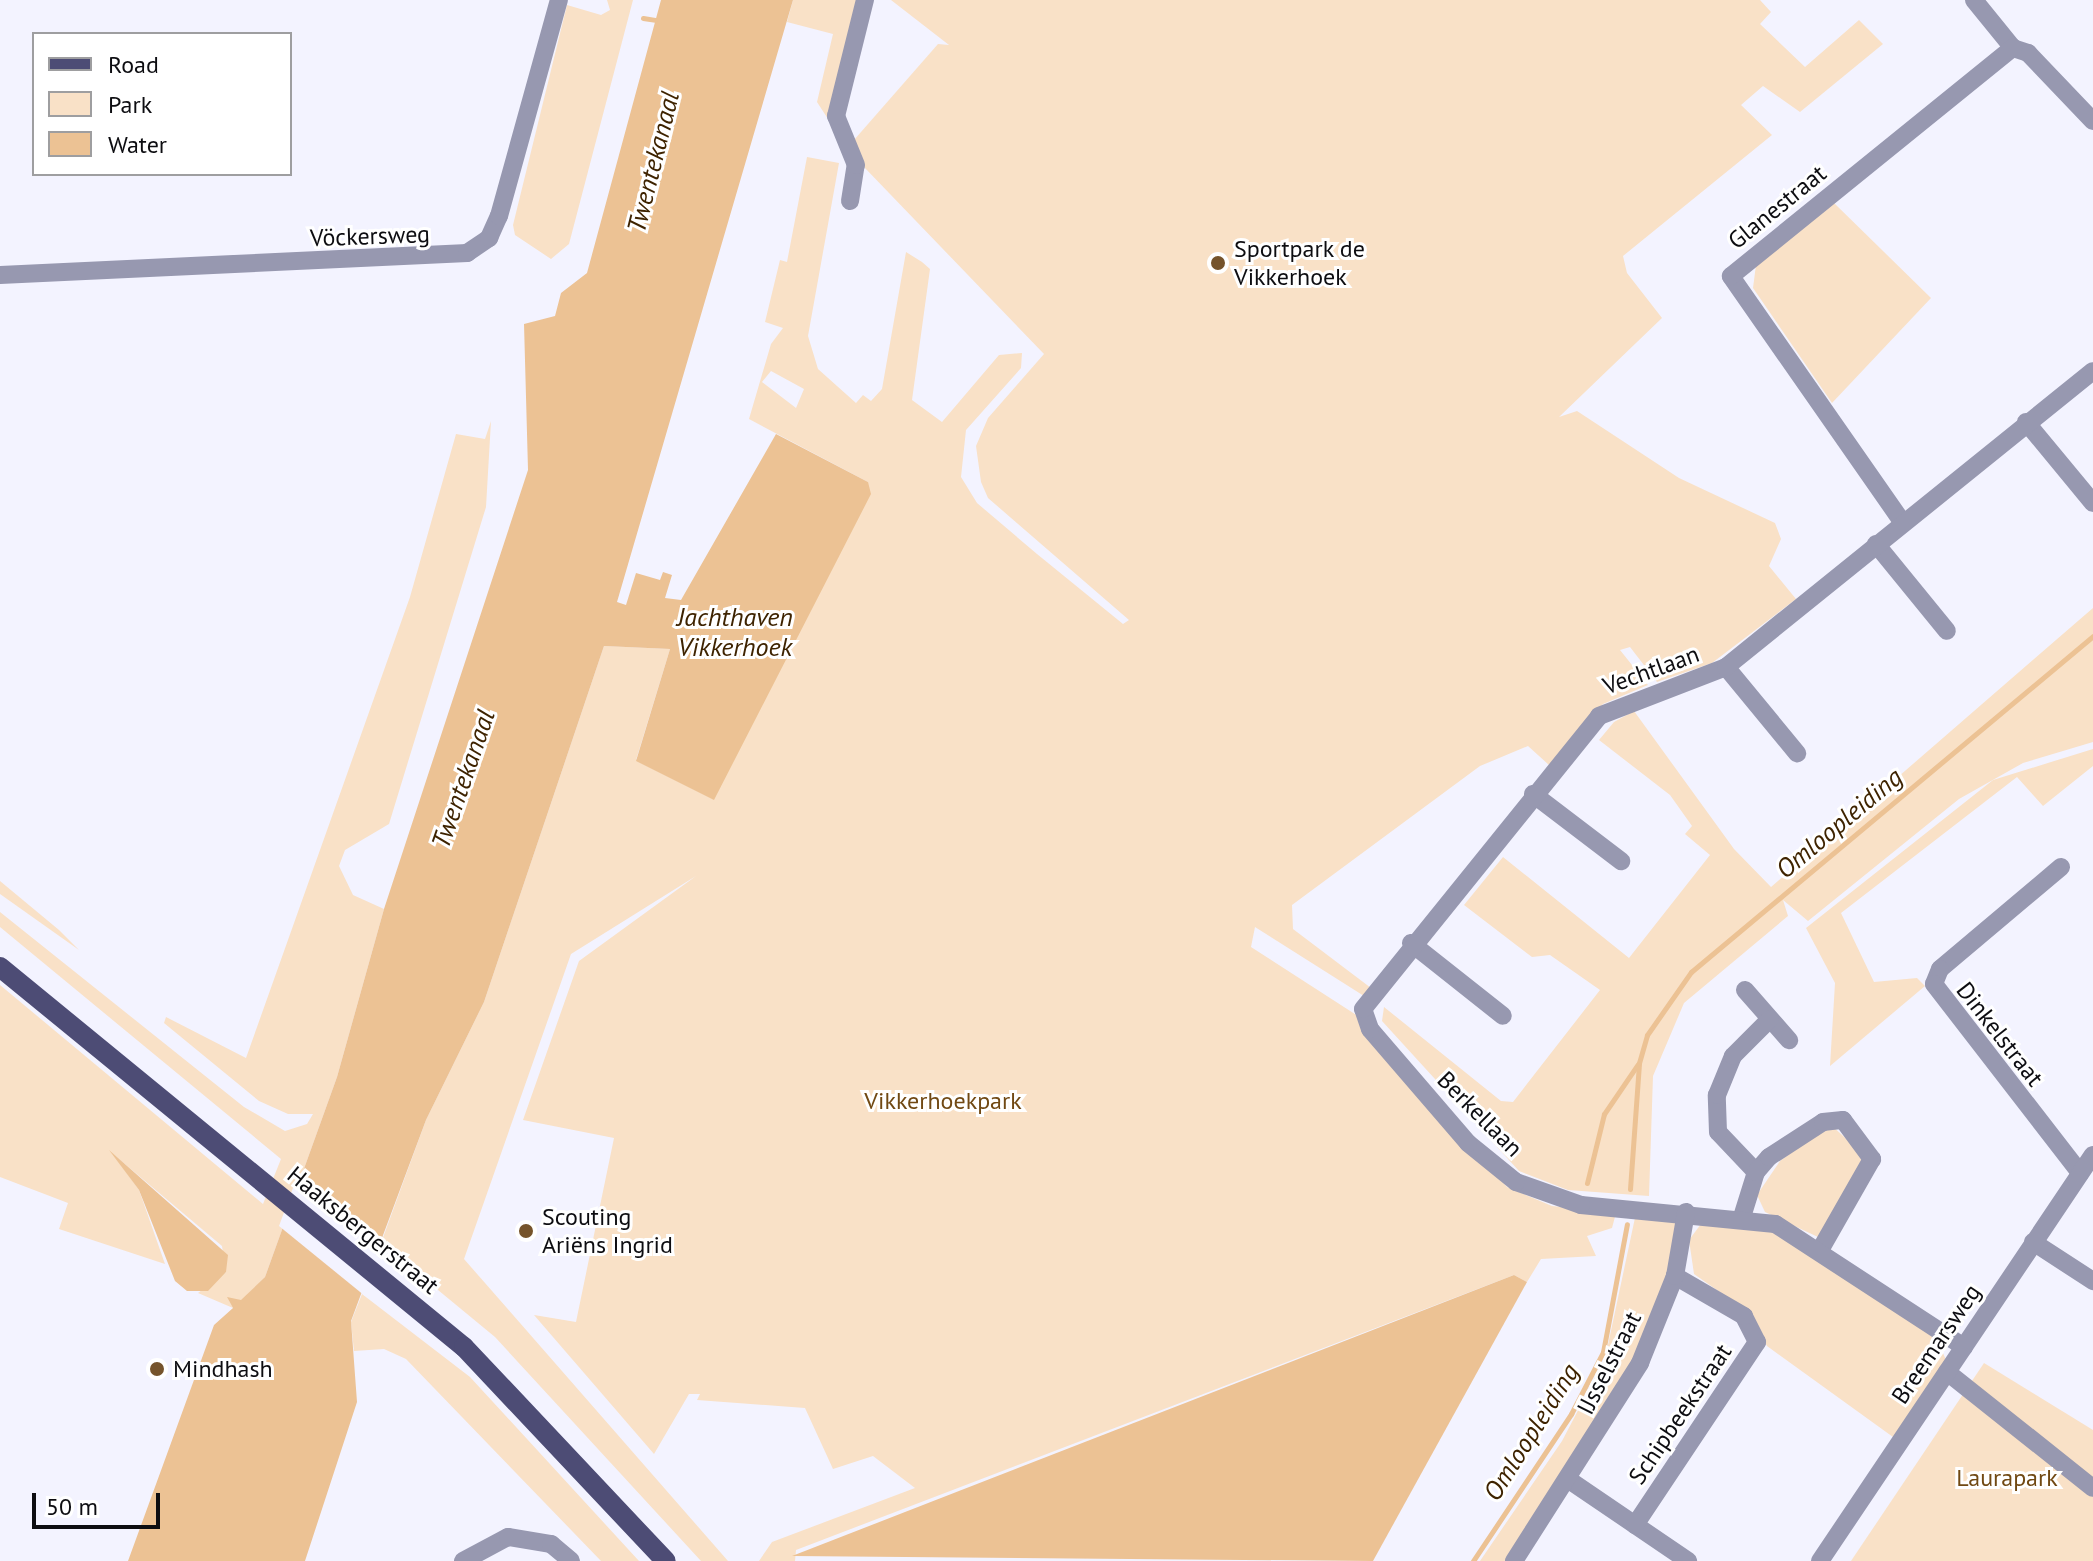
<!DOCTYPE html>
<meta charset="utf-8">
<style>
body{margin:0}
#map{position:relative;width:2093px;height:1561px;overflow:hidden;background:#f3f3ff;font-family:"PT Sans",sans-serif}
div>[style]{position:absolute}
.green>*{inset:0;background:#f9e1c7}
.water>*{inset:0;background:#ecc294}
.pier>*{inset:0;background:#f3f3ff}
.stream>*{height:5px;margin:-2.5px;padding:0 2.5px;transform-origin:2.5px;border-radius:2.5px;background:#ecc294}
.minor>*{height:18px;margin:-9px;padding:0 9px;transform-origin:9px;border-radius:9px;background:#9798b0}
.major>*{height:20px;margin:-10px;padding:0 10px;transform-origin:10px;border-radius:10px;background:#4d4c75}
.dots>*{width:22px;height:22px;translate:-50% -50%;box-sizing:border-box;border:4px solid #fff;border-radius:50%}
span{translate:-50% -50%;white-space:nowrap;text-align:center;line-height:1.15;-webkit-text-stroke:6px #fff;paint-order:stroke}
.street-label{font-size:24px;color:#0d0d11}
.poi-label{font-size:24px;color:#0d0d11}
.left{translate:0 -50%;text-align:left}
.park-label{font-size:24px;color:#714913}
.water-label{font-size:26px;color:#3e2300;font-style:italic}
.legend{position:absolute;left:32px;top:32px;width:260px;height:144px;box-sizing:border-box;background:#fff;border:2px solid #9e9ea0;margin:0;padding:10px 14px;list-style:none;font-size:24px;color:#0d0d11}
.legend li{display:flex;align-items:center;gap:16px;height:40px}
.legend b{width:40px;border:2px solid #9e9ea0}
.scale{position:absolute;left:32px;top:1493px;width:128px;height:36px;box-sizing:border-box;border:4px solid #0d0d11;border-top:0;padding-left:10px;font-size:24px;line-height:28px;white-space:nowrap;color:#0d0d11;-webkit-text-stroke:6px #fff;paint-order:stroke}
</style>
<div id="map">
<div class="green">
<i style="clip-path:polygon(607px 0,633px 0,569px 244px,551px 259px,515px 235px,513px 225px,567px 5px,601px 15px,610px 10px)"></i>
<i style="clip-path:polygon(793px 0,858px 0,828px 119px,817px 102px,833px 34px,787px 22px)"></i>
<i style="clip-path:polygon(evenodd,891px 0,1760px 0,1771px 12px,1760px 24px,1805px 67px,1859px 20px,1883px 44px,1800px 112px,1763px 86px,1741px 105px,1772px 135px,1623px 256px,1627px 273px,1662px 318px,1559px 417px,1577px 411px,1679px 478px,1775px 523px,1781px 539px,1769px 566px,1796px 599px,1712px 663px,1657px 682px,1630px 647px,1620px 650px,1648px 685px,1603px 704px,1549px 765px,1528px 746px,1480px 766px,1292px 905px,1293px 929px,1371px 988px,1364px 996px,1255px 927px,1251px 947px,1361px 1018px,1507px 1187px,1552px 1206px,1616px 1213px,1612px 1228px,1587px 1236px,1596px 1256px,1541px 1259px,1527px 1282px,1514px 1275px,796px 1550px,795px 1561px,759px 1561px,772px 1542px,915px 1488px,873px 1456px,833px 1469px,805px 1408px,697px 1400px,700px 1394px,689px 1394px,654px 1454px,534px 1315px,576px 1322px,614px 1138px,523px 1120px,579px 961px,696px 876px,571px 954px,464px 1259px,728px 1561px,701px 1561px,495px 1337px,381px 1243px,426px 1120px,484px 1002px,604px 646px,670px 649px,636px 760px,868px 482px,749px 419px,771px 344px,783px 328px,765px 322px,780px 260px,787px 262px,807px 157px,839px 163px,808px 336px,818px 369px,856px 403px,863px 395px,871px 401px,882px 389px,906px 252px,922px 262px,930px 269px,912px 400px,942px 422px,999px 355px,1022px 353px,1021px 368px,966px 430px,961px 477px,977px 503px,1037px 554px,1123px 624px,1129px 620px,988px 498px,981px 482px,976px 446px,988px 418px,1044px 354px,864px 167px,854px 140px,938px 44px,949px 45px,891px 0,771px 371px,804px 389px,796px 408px,762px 382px,771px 371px)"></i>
<i style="clip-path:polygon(1833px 202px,1931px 298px,1832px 403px,1753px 288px,1756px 265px)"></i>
<i style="clip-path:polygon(491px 421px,486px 507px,389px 824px,345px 850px,339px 866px,353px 895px,384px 909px,337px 1077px,265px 1277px,241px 1301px,228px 1298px,233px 1308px,198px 1293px,226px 1272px,222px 1246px,113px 1154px,139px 1190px,165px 1264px,59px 1229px,68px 1203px,0 1177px,0 985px,263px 1204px,281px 1159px,0 927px,0 912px,244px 1107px,285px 1131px,307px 1124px,313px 1114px,288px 1114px,259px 1101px,164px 1023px,166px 1017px,246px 1058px,410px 597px,456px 434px,485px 439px)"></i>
<i style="clip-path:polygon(2093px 608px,2093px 742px,2023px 763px,1959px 799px,1808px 921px,1783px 900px,1788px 916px,1684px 1003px,1653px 1076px,1649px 1196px,1568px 1190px,1519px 1171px,1382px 1021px,1384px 1007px,1501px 1101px,1513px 1102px,1600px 990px,1550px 955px,1532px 957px,1464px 905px,1503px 857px,1629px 958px,1710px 855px,1685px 834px,1692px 826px,1670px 795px,1599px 740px,1614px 722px,1634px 711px,1734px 849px,1771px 887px)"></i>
<i style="clip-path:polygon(2093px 749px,2093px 766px,2043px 806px,2017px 777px,1841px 913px,1874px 982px,1917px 978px,1925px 986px,1830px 1066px,1835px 983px,1806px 928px,1993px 780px)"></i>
<i style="clip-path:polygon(0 881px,59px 930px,79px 950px,0 894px)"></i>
<i style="clip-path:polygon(1830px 1124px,1867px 1158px,1818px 1237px,1765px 1212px,1757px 1195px,1780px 1161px)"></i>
<i style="clip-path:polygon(1636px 1213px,1677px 1223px,1672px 1267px,1626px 1382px,1509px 1561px,1480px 1561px,1562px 1441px,1605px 1359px)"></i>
<i style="clip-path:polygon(1701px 1224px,1774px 1232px,1937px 1339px,1946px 1360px,1893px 1437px,1767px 1346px,1751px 1314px,1694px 1274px,1689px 1240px)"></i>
<i style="clip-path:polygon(362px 1294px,470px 1377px,639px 1561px,601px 1561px,406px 1359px,384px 1349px,354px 1351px,351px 1322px)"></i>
<i style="clip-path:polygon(1984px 1363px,2093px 1430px,2093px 1561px,1851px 1561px)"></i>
</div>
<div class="water">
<i style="clip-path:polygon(661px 0,793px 0,617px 602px,626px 605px,636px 573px,660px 580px,663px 572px,672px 575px,665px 598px,681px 600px,776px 434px,868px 482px,871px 494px,714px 800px,636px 761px,670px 649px,604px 646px,484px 1002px,426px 1120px,351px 1321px,357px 1402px,305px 1561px,128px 1561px,214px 1325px,233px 1308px,227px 1297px,241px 1300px,265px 1277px,337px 1077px,384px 909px,528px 470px,524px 324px,555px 316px,561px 293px,587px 273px)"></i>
<i style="clip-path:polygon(109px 1150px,228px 1255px,226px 1272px,208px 1291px,187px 1291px,175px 1281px,139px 1190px)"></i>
<i style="clip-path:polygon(1514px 1275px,1527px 1282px,1373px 1561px,792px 1556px)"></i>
</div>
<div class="pier">
<i style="clip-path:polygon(297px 1177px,384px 1248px,365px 1296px,279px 1226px)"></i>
</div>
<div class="stream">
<i style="left:643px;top:18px;width:12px;rotate:9deg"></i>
<i style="left:1587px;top:1183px;width:71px;rotate:-76.2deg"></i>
<i style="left:1604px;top:1114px;width:60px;rotate:-55.8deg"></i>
<i style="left:1630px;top:1189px;width:126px;rotate:-85.9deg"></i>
<i style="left:1639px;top:1063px;width:29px;rotate:-74deg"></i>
<i style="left:1647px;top:1035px;width:77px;rotate:-55.1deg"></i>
<i style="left:1691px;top:972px;width:524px;rotate:-39.89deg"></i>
<i style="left:1473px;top:1561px;width:177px;rotate:-56.3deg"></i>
<i style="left:1571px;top:1414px;width:70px;rotate:-62.7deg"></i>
<i style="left:1603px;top:1352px;width:130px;rotate:-79.4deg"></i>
</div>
<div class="minor">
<i style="left:1974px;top:0;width:62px;rotate:50.9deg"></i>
<i style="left:2013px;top:48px;width:16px;rotate:18deg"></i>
<i style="left:2028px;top:53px;width:94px;rotate:46.3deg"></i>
<i style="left:850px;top:201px;width:36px;rotate:-81deg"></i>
<i style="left:856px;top:165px;width:53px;rotate:-112.2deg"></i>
<i style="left:836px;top:116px;width:120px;rotate:-76deg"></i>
<i style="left:0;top:275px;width:468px;rotate:-2.7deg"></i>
<i style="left:467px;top:253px;width:27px;rotate:-34deg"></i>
<i style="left:489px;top:238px;width:24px;rotate:-66deg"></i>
<i style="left:499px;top:216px;width:224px;rotate:-74.5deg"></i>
<i style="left:2026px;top:422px;width:105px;rotate:50.4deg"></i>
<i style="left:1903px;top:523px;width:301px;rotate:-124.9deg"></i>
<i style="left:1731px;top:276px;width:363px;rotate:-39deg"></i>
<i style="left:1876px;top:544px;width:112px;rotate:50.8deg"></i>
<i style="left:1726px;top:667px;width:112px;rotate:50.5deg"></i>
<i style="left:1533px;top:794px;width:111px;rotate:37.3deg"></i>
<i style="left:2061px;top:867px;width:158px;rotate:139.9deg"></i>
<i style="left:1940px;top:969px;width:16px;rotate:112deg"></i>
<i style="left:1934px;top:984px;width:239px;rotate:52.3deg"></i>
<i style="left:1411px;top:943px;width:117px;rotate:38.4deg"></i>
<i style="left:1745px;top:990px;width:67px;rotate:48.7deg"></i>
<i style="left:1756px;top:1172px;width:55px;rotate:-133.5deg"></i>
<i style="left:1718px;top:1132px;width:37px;rotate:-92deg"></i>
<i style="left:1717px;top:1095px;width:42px;rotate:-67.7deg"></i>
<i style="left:1733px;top:1056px;width:52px;rotate:-45deg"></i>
<i style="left:1742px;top:1217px;width:47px;rotate:-72.7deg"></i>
<i style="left:1756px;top:1172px;width:20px;rotate:-49deg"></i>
<i style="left:1769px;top:1157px;width:64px;rotate:-32.9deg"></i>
<i style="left:1823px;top:1122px;width:20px;rotate:-6deg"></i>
<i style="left:1843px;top:1120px;width:49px;rotate:53.4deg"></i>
<i style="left:1872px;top:1159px;width:105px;rotate:119.7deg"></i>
<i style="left:2033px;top:1242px;width:72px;rotate:33deg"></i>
<i style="left:1964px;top:1347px;width:225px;rotate:-146.9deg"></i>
<i style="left:1775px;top:1224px;width:195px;rotate:-174.4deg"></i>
<i style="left:1581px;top:1205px;width:69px;rotate:-160.5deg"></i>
<i style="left:1516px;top:1182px;width:62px;rotate:-140.9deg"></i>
<i style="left:1468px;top:1143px;width:150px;rotate:-130.7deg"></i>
<i style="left:1370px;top:1029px;width:21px;rotate:-109deg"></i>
<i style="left:1363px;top:1009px;width:376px;rotate:-51.1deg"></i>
<i style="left:1599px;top:716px;width:136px;rotate:-21.1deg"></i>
<i style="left:1726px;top:667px;width:471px;rotate:-38.9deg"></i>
<i style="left:1947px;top:1372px;width:186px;rotate:38.5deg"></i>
<i style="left:1569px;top:1480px;width:144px;rotate:34.2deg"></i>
<i style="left:1635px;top:1525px;width:220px;rotate:-56.3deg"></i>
<i style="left:1757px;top:1342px;width:29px;rotate:-117deg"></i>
<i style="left:1744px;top:1316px;width:80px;rotate:-149.9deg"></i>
<i style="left:463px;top:1561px;width:51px;rotate:-28.1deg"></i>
<i style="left:508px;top:1537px;width:44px;rotate:9.2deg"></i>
<i style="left:551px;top:1544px;width:26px;rotate:40deg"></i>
<i style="left:1514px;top:1561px;width:235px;rotate:-57.5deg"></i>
<i style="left:1640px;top:1363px;width:94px;rotate:-68.1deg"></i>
<i style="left:1675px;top:1276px;width:65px;rotate:-80.2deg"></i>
<i style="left:1820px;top:1561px;width:489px;rotate:-56.1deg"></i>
</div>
<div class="major">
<i style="left:0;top:967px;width:600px;rotate:39.32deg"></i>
<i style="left:464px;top:1347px;width:294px;rotate:46.7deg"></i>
</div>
<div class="dots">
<i style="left:1218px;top:263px;background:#75532b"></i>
<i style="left:526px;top:1231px;background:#75532b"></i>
<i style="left:157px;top:1369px;background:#75532b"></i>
</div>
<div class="street-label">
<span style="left:1777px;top:207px;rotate:-39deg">Glanestraat</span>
<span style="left:370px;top:236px;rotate:-2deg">Vöckersweg</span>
<span style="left:1651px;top:670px;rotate:-20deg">Vechtlaan</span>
<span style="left:2000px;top:1034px;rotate:52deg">Dinkelstraat</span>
<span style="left:1480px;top:1114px;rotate:45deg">Berkellaan</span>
<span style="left:363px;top:1230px;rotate:39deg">Haaksbergerstraat</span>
<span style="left:1936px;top:1344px;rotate:-56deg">Breemarsweg</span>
<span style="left:1609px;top:1363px;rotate:-63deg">IJsselstraat</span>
<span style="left:1680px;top:1414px;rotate:-56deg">Schipbeekstraat</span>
</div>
<div class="poi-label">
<span class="left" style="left:1234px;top:263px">Sportpark de<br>Vikkerhoek</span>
<span class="left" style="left:542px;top:1231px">Scouting<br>Ariëns Ingrid</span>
<span class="left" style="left:173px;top:1369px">Mindhash</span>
</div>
<div class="park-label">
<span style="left:943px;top:1101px">Vikkerhoekpark</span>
<span style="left:2007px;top:1478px">Laurapark</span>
</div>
<div class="water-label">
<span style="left:653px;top:162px;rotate:-76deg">Twentekanaal</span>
<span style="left:735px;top:632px">Jachthaven<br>Vikkerhoek</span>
<span style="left:463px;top:779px;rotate:-71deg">Twentekanaal</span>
<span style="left:1839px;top:823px;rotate:-40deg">Omloopleiding</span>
<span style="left:1531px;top:1432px;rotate:-58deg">Omloopleiding</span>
</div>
<ul class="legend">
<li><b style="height:10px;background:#4d4c75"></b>Road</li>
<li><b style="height:22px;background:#f9e1c7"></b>Park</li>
<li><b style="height:22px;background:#ecc294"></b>Water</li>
</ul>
<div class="scale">50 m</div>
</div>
